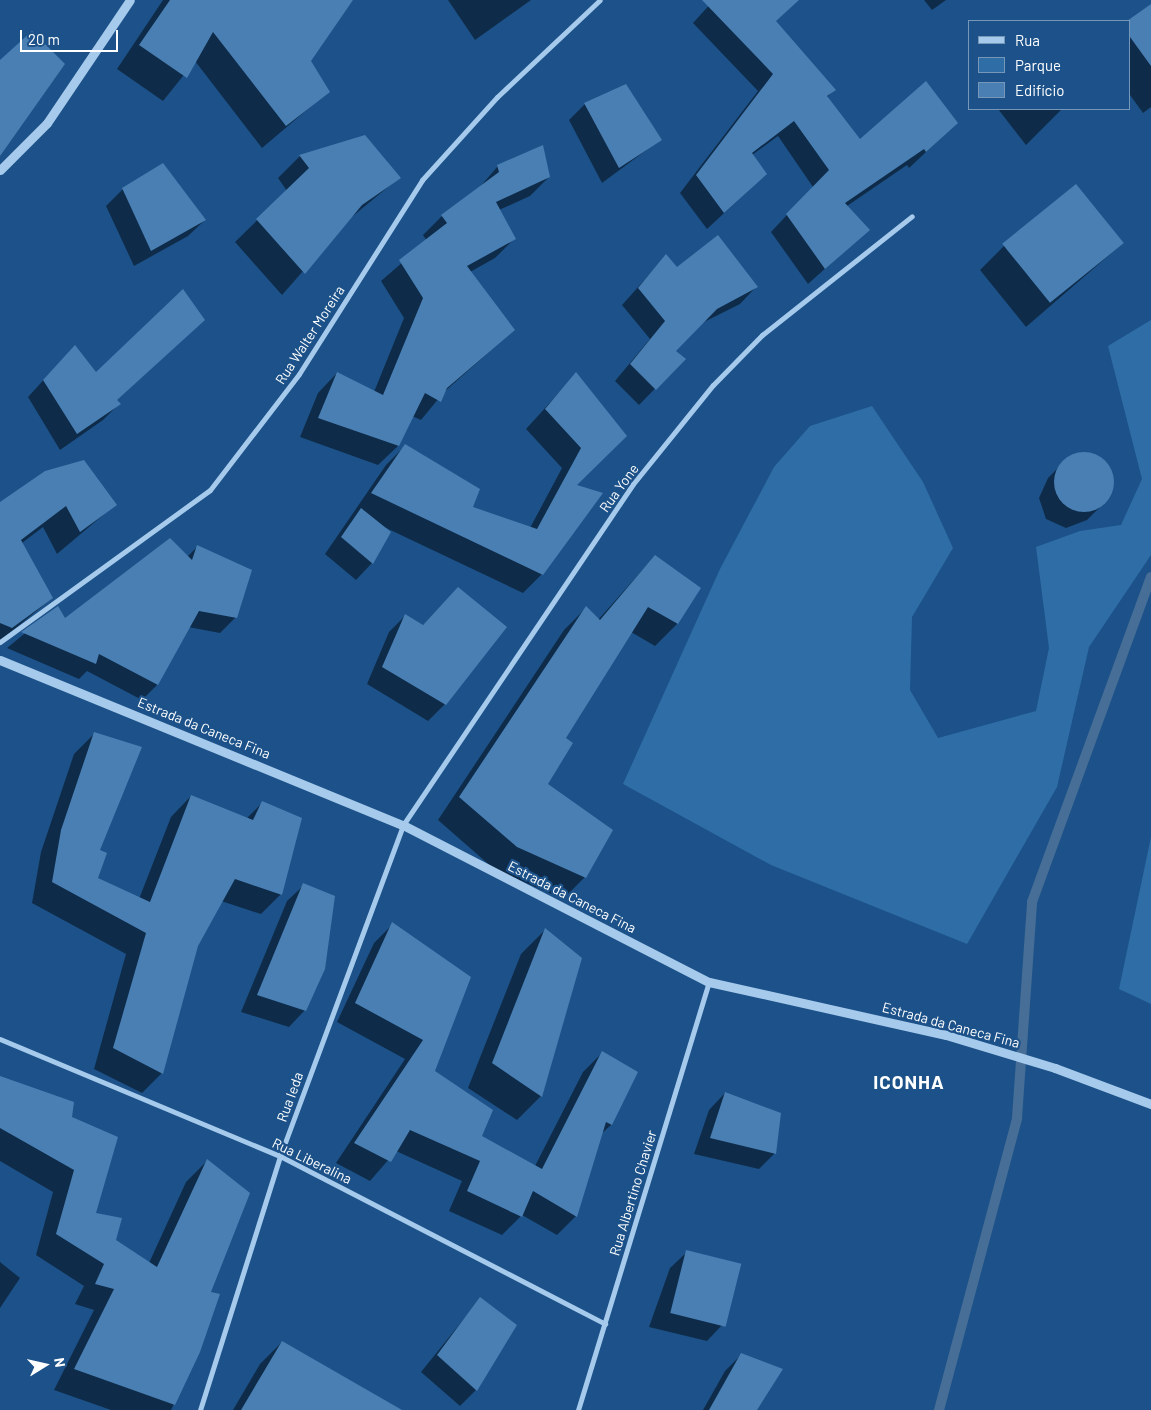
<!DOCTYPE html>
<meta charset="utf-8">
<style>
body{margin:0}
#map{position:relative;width:1151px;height:1410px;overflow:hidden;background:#1c5289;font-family:Barlow,sans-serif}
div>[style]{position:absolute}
.green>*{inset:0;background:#2f6da7}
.shadow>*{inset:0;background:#0007}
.stream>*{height:10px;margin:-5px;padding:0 5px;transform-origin:5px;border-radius:5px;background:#476e96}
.building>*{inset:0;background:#497fb3;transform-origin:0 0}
.round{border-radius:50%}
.minor>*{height:5px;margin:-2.5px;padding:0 2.5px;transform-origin:2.5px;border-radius:2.5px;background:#a6caec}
.tertiary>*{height:9px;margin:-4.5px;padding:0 4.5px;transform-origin:4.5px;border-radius:4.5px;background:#a6caec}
span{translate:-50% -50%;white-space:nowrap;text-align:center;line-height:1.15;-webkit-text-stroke:4.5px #1c5289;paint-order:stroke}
.street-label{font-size:14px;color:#fff}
.district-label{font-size:19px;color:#fff;font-weight:700;letter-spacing:1px}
.legend{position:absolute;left:968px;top:20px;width:162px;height:90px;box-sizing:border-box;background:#1c5289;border:1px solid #7797b8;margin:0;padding:6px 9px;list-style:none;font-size:15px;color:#fff}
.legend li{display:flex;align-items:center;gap:10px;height:25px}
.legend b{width:25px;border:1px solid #7797b8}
.north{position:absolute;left:20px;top:1340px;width:50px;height:50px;-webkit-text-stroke:4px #1c5289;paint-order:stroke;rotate:80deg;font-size:14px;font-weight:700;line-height:20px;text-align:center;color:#fff}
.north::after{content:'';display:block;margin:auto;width:18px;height:22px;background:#fff;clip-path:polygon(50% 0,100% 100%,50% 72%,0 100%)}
.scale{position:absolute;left:20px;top:30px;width:98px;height:22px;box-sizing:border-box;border:2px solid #fff;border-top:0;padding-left:6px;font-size:15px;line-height:18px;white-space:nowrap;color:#fff;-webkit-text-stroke:4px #1c5289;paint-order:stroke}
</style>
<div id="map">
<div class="green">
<i style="clip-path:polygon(1151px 320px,1151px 555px,1089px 647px,1057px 787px,967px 944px,771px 865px,623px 784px,720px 569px,774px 467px,810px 426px,872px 406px,923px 482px,953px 548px,912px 617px,910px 690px,938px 738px,1036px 711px,1049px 648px,1036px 547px,1080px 531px,1121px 525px,1142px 479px,1108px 346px)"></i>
<i style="clip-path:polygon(1151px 837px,1151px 1004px,1119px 989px)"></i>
</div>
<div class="shadow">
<i style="clip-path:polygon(163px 0,337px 0,309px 61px,328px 92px,262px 148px,195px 61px,163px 101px,117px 69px)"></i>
<i style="clip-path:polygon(448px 0,531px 0,475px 40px)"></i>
<i style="clip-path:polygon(714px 0,791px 0,775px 22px,834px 90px,827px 97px,860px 141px,957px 123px,909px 168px,907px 165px,847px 206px,868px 230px,808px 284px,771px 232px,813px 187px,778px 136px,752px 155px,749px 190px,707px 229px,680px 193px,758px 91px,693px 23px)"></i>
<i style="clip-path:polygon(924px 0,946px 0,932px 10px)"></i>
<i style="clip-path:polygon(1151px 5px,1151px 107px,1143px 113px,1130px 95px,1130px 21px)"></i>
<i style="clip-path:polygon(585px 104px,660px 140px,602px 183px,569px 120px)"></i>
<i style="clip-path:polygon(998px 109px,1062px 109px,1026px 145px)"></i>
<i style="clip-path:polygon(365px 136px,399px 178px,348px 220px,282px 295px,235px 242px,287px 191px,278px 178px,300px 156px)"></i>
<i style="clip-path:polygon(498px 166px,549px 177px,530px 196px,499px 210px,514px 239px,495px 258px,470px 272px,514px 330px,444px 392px,421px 420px,412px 416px,398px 446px,378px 465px,300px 437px,318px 393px,337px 373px,374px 392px,404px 318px,381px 281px,427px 241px,423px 235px,442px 216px,479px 188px)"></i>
<i style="clip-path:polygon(123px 189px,205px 220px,188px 236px,134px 266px,106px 206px)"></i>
<i style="clip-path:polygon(1123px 243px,1026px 327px,980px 270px,1004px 246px)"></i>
<i style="clip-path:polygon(666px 256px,677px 269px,756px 287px,740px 304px,700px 324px,674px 351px,684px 359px,639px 405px,615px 381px,650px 339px,622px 305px)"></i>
<i style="clip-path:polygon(204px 320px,116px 400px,119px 404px,103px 420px,60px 450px,28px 397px,59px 363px,96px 374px)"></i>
<i style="clip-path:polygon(576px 374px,625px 436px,575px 486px,542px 574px,523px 593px,384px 527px,389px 532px,372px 563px,356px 580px,325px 554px,386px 465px,405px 446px,471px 508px,530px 528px,562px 468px,526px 429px)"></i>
<i style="clip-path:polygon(1085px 453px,1106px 462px,1113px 482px,1104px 503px,1087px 520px,1066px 528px,1046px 519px,1039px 498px,1048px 478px,1065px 461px)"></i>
<i style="clip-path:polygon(0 505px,115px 505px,57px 554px,43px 527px,22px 543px,52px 598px,0 641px)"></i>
<i style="clip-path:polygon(197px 547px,236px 617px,220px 633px,188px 627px,157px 685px,142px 700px,87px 671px,79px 679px,7px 648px,57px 607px,64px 620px,187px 557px)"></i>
<i style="clip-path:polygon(655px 556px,699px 588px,677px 624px,655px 646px,631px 632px,565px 738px,547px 784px,585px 877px,563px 899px,494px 869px,438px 820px,564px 630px,586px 608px,598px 620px)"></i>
<i style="clip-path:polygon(458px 588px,445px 704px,428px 721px,367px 684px,389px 632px,405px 616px,422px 626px)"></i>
<i style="clip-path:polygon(95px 733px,97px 879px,139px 899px,171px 817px,191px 796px,246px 819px,262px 803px,281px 894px,261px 914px,221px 901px,197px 946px,162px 1073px,142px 1093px,94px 1069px,126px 954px,32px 903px,41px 852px,74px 754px)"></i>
<i style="clip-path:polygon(304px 885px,305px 1010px,289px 1027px,241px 1012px,287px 901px)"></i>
<i style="clip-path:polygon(393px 924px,434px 1072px,480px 1136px,535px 1166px,583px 1072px,602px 1053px,637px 1073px,611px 1125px,601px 1134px,576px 1216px,557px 1235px,522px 1215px,502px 1235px,449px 1211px,462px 1181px,396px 1151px,370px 1181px,336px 1163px,405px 1059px,337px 1022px,374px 943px)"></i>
<i style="clip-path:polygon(545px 930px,541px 1096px,517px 1120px,468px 1088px,521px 954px)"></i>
<i style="clip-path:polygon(0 1083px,71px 1118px,94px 1214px,114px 1240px,149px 1263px,186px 1182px,207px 1161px,209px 1293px,199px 1352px,171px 1410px,111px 1410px,54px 1390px,94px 1310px,75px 1304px,84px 1286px,36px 1255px,53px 1192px,0 1161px)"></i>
<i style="clip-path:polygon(725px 1093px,775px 1153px,759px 1169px,694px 1154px,709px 1110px)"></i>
<i style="clip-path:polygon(687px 1252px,723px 1324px,707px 1341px,649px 1327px,670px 1268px)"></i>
<i style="clip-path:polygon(0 1262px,20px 1278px,0 1308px)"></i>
<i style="clip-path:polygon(480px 1299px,476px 1390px,460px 1406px,421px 1372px)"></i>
<i style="clip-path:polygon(282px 1342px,374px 1410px,233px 1410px,260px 1364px)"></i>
<i style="clip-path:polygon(742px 1354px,756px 1410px,703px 1410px,725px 1371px)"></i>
</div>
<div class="stream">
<i style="left:939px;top:1410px;width:302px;rotate:-75deg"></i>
<i style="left:1017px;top:1118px;width:217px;rotate:-86deg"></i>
<i style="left:1032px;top:902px;width:346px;rotate:-69.9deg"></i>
</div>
<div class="building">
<i style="clip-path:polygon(170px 0,353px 0,311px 61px,330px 92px,286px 126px,213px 32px,187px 78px,139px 45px)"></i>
<i style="clip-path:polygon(702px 0,799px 0,776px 21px,836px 90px,827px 96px,860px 139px,926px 81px,958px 123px,926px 152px,924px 149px,845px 203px,870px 230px,825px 269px,786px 214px,829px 170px,794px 121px,752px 153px,767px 174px,724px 213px,696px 175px,773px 74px)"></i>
<i style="clip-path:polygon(1151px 4px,1151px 66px,1130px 37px,1127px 21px)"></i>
<i style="clip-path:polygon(32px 31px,65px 64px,0 156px,0 60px)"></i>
<i style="clip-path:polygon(626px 84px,662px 140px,619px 168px,584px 103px)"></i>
<i style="clip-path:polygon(365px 135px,401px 178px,362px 205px,305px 274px,256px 219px,309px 168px,299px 155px)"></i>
<i style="clip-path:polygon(543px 145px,550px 177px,496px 202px,516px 239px,467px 266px,515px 330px,447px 388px,441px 402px,425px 393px,399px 446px,318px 418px,337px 372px,383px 395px,423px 298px,399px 260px,447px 223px,441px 215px,499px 172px,497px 165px)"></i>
<i style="clip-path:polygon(163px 163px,206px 220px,151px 251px,122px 188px)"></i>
<i style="left:1076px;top:184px;width:76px;height:95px;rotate:51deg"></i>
<i style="clip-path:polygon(718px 235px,758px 287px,717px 309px,676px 351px,686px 359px,656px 390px,630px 364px,665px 321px,638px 288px,666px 254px,677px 267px)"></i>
<i style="clip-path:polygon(183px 289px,205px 320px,117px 400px,121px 404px,77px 434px,43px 380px,75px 345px,96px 372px)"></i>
<i style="clip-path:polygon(576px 372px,627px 436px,577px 485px,603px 493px,543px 575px,371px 493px,405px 444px,480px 489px,473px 507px,537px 529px,581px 448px,545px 409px)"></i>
<i class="round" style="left:1054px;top:452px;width:60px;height:60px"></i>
<i style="clip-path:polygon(84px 460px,117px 505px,80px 532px,66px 506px,21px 540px,53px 598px,12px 628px,0 623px,0 502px,45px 471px)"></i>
<i style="clip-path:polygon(361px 508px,391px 532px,373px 564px,341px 537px)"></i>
<i style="clip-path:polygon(170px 538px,192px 560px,197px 545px,252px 570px,237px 618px,199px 611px,158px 685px,99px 654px,96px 664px,21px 632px,58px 606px,65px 618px)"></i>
<i style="clip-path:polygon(655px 555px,701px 588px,678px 624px,648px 607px,566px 738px,573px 743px,548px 784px,613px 830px,586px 878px,517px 847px,459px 797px,586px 606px,600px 620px)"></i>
<i style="clip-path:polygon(458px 587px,507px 627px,446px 705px,382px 667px,405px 614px,423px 625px)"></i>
<i style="clip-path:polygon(94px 732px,142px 747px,100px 850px,107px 853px,98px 878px,150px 902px,191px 795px,253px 820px,262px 801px,302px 818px,282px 895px,235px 879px,198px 946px,163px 1074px,113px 1048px,146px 933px,52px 882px,61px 830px)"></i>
<i style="clip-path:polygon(303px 883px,335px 896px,325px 969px,306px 1011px,257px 995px)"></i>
<i style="clip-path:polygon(392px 922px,471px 977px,435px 1071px,493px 1110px,482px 1136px,542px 1169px,602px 1051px,638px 1072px,612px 1125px,606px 1122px,577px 1217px,533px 1191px,522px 1217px,467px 1191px,480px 1161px,410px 1130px,391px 1162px,354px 1143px,423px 1040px,355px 1003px)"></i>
<i style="clip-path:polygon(545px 928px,582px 958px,542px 1097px,492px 1063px)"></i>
<i style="clip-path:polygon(0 1076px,74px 1102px,72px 1117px,118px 1137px,96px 1213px,122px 1218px,116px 1240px,157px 1267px,207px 1159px,250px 1193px,211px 1292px,220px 1294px,200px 1352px,175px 1405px,74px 1369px,114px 1289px,95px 1284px,104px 1264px,56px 1234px,74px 1170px,0 1128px)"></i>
<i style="clip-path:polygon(725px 1092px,781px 1113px,776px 1154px,710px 1138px)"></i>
<i style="left:686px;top:1250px;width:57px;height:65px;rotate:14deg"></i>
<i style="clip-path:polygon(480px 1297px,517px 1325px,477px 1391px,437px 1355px)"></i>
<i style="clip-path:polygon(282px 1341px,402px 1410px,241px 1410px)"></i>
<i style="clip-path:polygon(741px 1353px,783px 1369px,757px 1410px,709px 1410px)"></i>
</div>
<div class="minor">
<i style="left:0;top:642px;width:259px;rotate:-35.9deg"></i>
<i style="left:210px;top:490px;width:146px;rotate:-52.5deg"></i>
<i style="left:299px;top:374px;width:230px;rotate:-57.6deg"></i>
<i style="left:422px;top:180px;width:112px;rotate:-47.9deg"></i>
<i style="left:497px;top:97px;width:141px;rotate:-43.3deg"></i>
<i style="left:0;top:1039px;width:303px;rotate:22.7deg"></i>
<i style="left:280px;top:1156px;width:366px;rotate:27.3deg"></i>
<i style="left:200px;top:1410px;width:266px;rotate:-72.5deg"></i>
<i style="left:280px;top:1156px;width:353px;rotate:-69.6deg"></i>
<i style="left:403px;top:825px;width:411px;rotate:-56deg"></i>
<i style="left:633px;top:484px;width:127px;rotate:-51.1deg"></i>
<i style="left:713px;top:385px;width:70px;rotate:-45.6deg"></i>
<i style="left:762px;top:335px;width:191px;rotate:-38.4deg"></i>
<i style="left:578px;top:1410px;width:448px;rotate:-73deg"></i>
</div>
<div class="tertiary">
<i style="left:0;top:170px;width:66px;rotate:-45deg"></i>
<i style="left:47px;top:123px;width:148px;rotate:-56deg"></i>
<i style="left:0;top:660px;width:435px;rotate:22.3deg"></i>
<i style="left:403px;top:825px;width:344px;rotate:27.2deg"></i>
<i style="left:709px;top:982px;width:243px;rotate:12.6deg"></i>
<i style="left:946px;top:1035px;width:114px;rotate:16.8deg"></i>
<i style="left:1055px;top:1068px;width:103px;rotate:20.6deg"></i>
</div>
<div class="street-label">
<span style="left:310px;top:335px;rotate:-57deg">Rua Walter Moreira</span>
<span style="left:619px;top:488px;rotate:-54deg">Rua Yone</span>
<span style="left:204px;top:728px;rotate:22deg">Estrada da Caneca Fina</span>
<span style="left:572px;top:897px;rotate:27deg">Estrada da Caneca Fina</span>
<span style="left:951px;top:1025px;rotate:15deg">Estrada da Caneca Fina</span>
<span style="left:290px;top:1097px;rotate:-70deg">Rua Ieda</span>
<span style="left:312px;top:1161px;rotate:26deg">Rua Liberalina</span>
<span style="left:633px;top:1193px;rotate:-73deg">Rua Albertino Chavier</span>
</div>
<div class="district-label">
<span style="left:909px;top:1082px">ICONHA</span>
</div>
<ul class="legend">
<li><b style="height:6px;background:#a6caec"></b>Rua</li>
<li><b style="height:14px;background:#2f6da7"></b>Parque</li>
<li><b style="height:14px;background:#497fb3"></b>Edifício</li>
</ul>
<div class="north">N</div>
<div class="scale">20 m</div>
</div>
